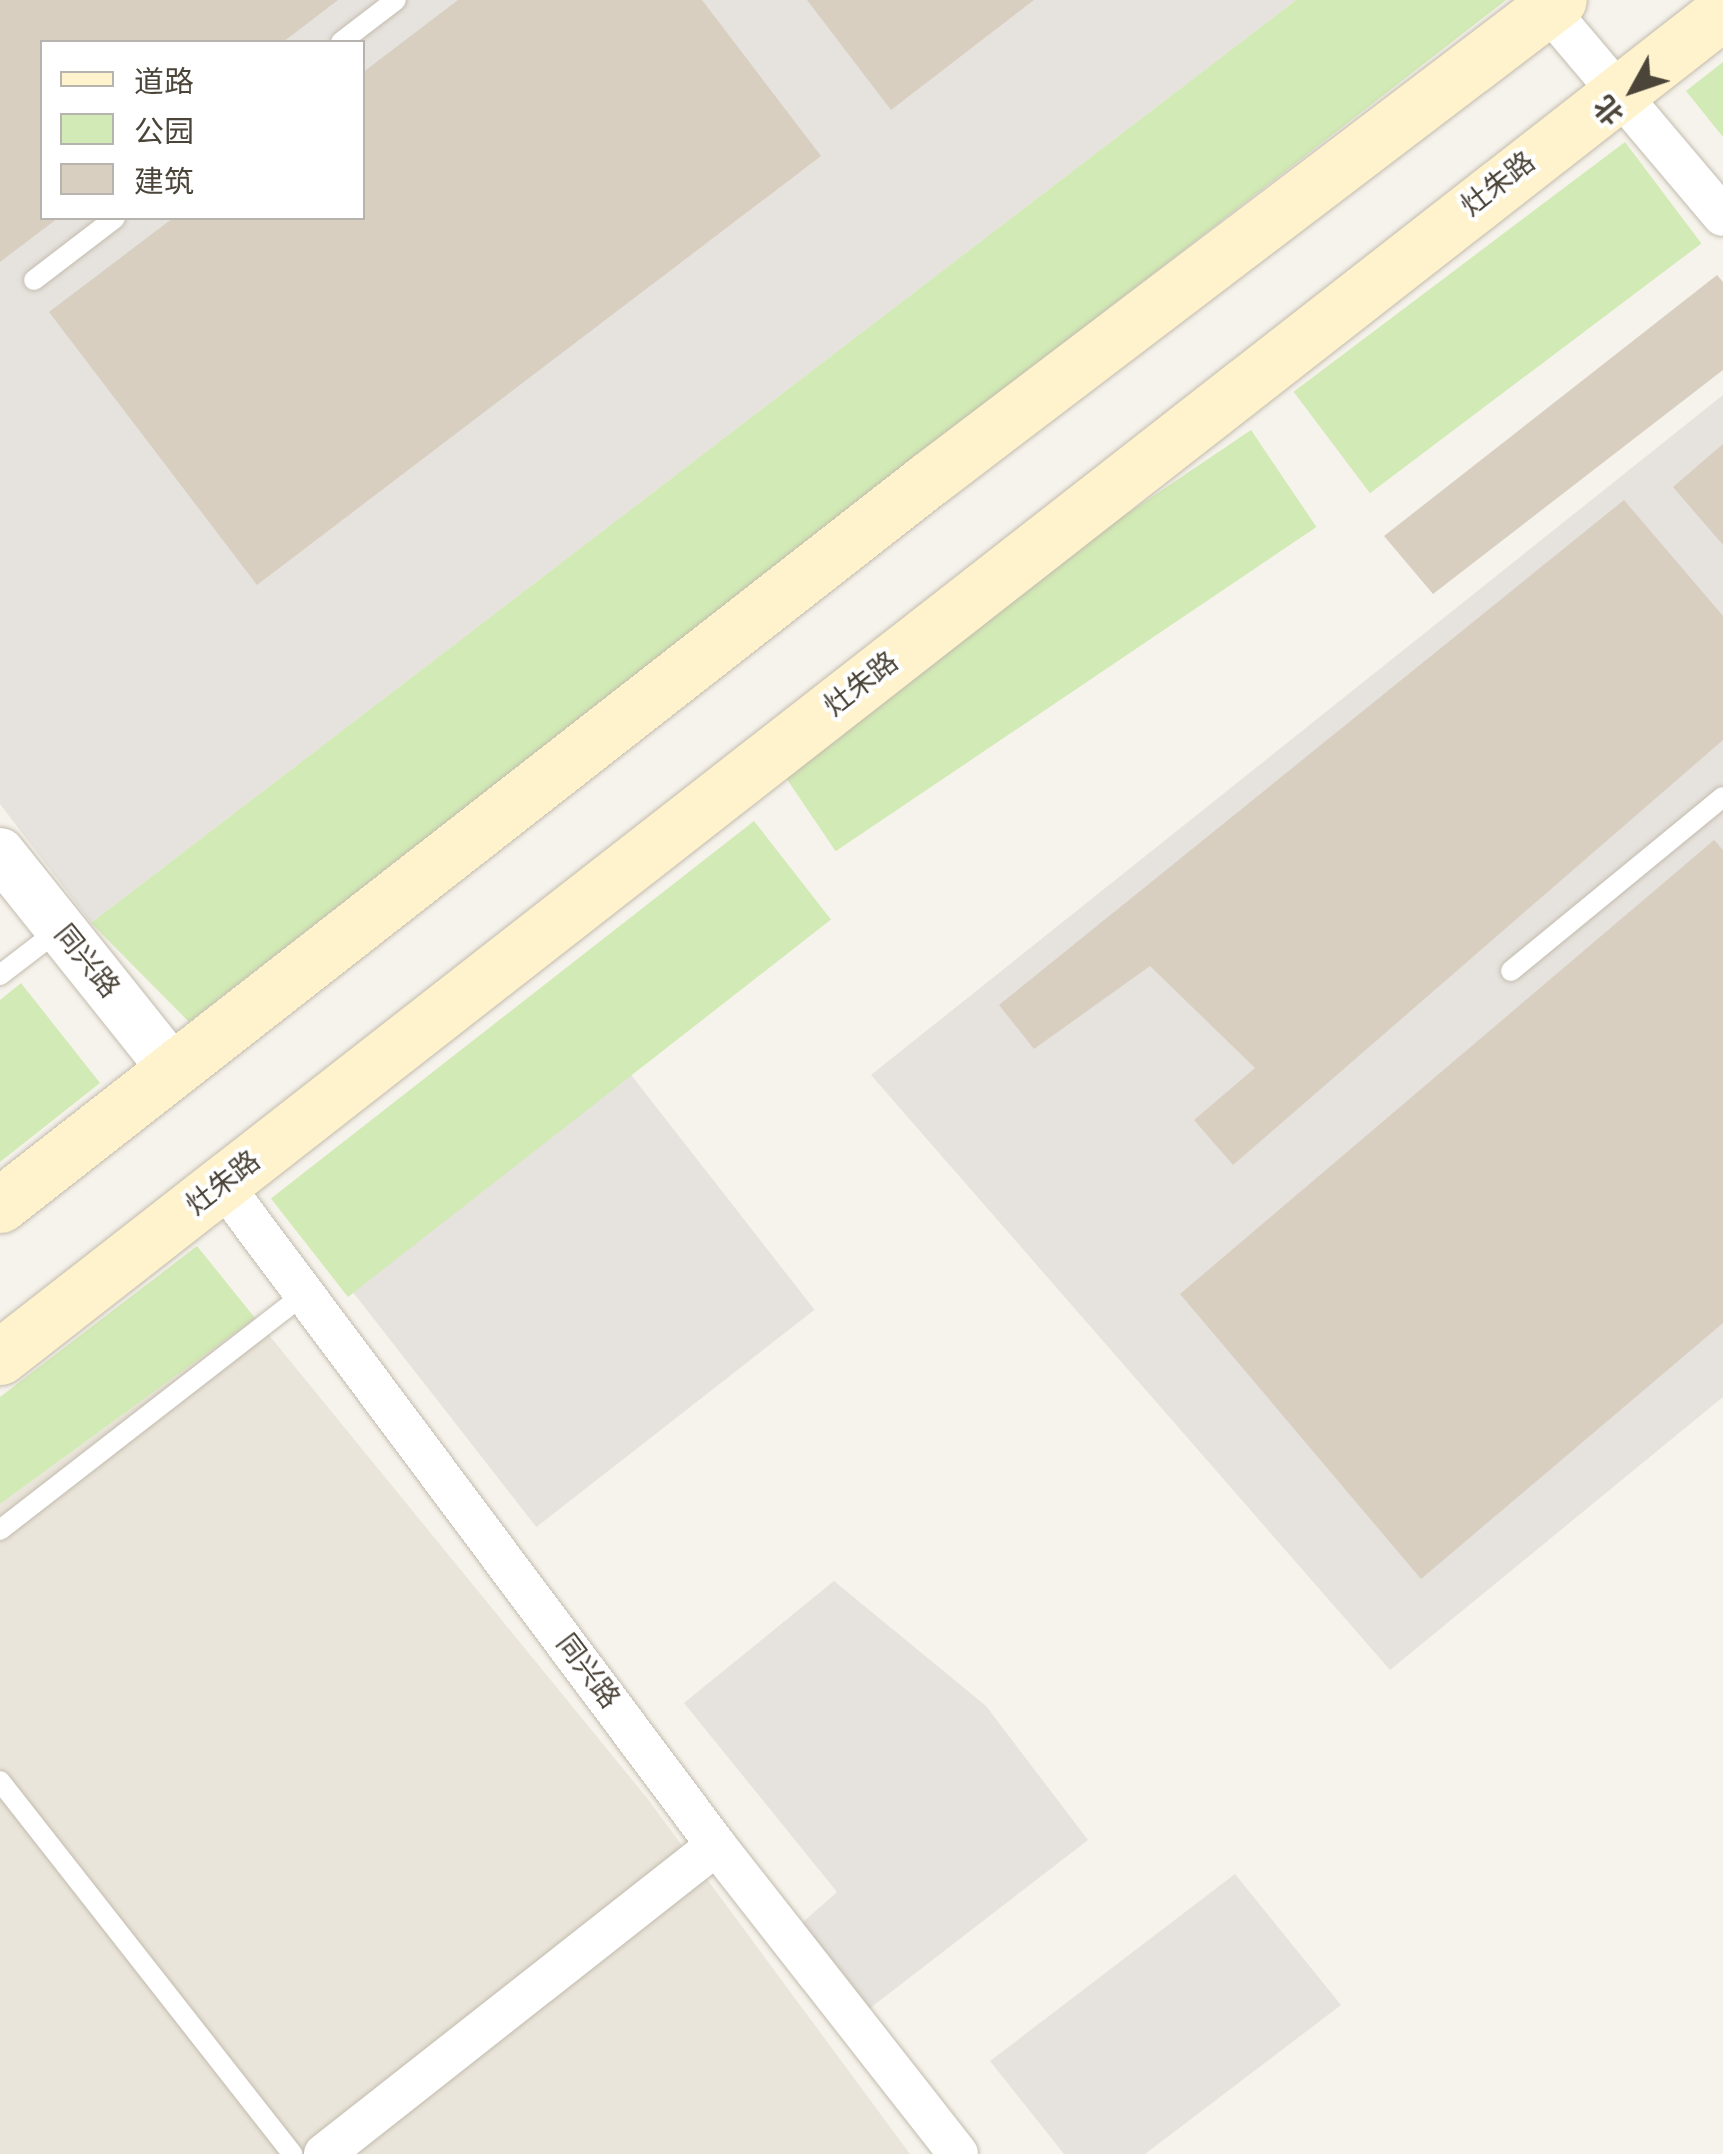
<!DOCTYPE html>
<meta charset="utf-8">
<style>
body{margin:0}
#map{position:relative;width:1723px;height:2154px;overflow:hidden;background:#f6f3ec;font-family:"Sofia Sans Condensed","Noto Sans SC",sans-serif}
div>[style]{position:absolute}
.residential>*{inset:0;background:#eae5da}
.industrial>*{inset:0;background:#e6e2dd;transform-origin:0 0}
.green>*{inset:0;background:#d2eab5;transform-origin:0 0}
.building>*{inset:0;background:#d8cfc1}
.roads{filter:drop-shadow(0 0 2px #c2bbae) drop-shadow(0 0 2px #c2bbae)}
.service>*{height:20px;margin:-10px;padding:0 10px;transform-origin:10px;border-radius:10px;background:#fff}
.minor>*{height:40px;margin:-20px;padding:0 20px;transform-origin:20px;border-radius:20px;background:#fff}
.tertiary>*{height:50px;margin:-25px;padding:0 25px;transform-origin:25px;border-radius:25px;background:#fff}
.secondary>*{height:55px;margin:-27.5px;padding:0 27.5px;transform-origin:27.5px;border-radius:27.5px;background:#fff3cd}
span{translate:-50% -50%;white-space:nowrap;text-align:center;line-height:1.15;-webkit-text-stroke:8px #fff;paint-order:stroke}
.street-label{font-size:28px;color:#4b4439}
.legend{position:absolute;left:40px;top:40px;width:325px;height:180px;box-sizing:border-box;background:#fff;border:2px solid #b7b4b0;margin:0;padding:12px 18px;list-style:none;font-size:30px;color:#4b4439}
.legend li{display:flex;align-items:center;gap:20px;height:50px}
.legend b{width:50px;border:2px solid #b7b4b0}
.north{position:absolute;left:1583px;top:40px;width:100px;height:100px;-webkit-text-stroke:8px #fff;paint-order:stroke;rotate:230deg;font-size:28px;font-weight:700;line-height:40px;text-align:center;color:#4b4439}
.north::after{content:'';display:block;margin:auto;width:35px;height:45px;background:#4b4439;clip-path:polygon(50% 0,100% 100%,50% 72%,0 100%)}
</style>
<div id="map">
<div class="residential">
<i style="clip-path:polygon(255px 1318px,647px 1798px,910px 2154px,0 2154px,0 1504px)"></i>
</div>
<div class="industrial">
<i style="clip-path:polygon(evenodd,0 0,1296px 0,91px 923px,0 804px,0 0,42px 42px,362px 42px,362px 218px,42px 218px,42px 42px)"></i>
<i style="clip-path:polygon(1723px 395px,1723px 1397px,1390px 1670px,871px 1075px)"></i>
<i style="left:628px;top:1071px;width:303px;height:353px;rotate:52deg"></i>
<i style="clip-path:polygon(834px 1581px,986px 1706px,1088px 1840px,869px 2009px,794px 1930px,837px 1892px,684px 1703px)"></i>
<i style="clip-path:polygon(1235px 1874px,1341px 2005px,1145px 2154px,1064px 2154px,990px 2061px)"></i>
</div>
<div class="green">
<i style="clip-path:polygon(1296px 0,1506px 0,189px 1022px,91px 923px)"></i>
<i style="clip-path:polygon(1723px 62px,1723px 137px,1686px 91px)"></i>
<i style="left:1625px;top:142px;width:127px;height:415px;rotate:53deg"></i>
<i style="left:1251px;top:430px;width:117px;height:580px;rotate:56deg"></i>
<i style="left:754px;top:821px;width:125px;height:613px;rotate:52deg"></i>
<i style="clip-path:polygon(21px 983px,100px 1083px,0 1162px,0 1000px)"></i>
<i style="clip-path:polygon(197px 1246px,255px 1318px,0 1504px,0 1397px)"></i>
</div>
<div class="building">
<i style="clip-path:polygon(0 0,338px 0,283px 42px,42px 42px,42px 218px,58px 218px,0 262px)"></i>
<i style="clip-path:polygon(458px 0,702px 0,821px 156px,257px 585px,49px 312px,173px 218px,362px 218px,362px 73px)"></i>
<i style="clip-path:polygon(807px 0,1034px 0,891px 110px)"></i>
<i style="clip-path:polygon(1717px 275px,1723px 282px,1723px 370px,1433px 594px,1384px 536px)"></i>
<i style="clip-path:polygon(1723px 444px,1723px 545px,1673px 487px)"></i>
<i style="clip-path:polygon(1624px 500px,1723px 616px,1723px 740px,1233px 1165px,1194px 1120px,1255px 1068px,1150px 966px,1034px 1049px,999px 1005px)"></i>
<i style="clip-path:polygon(1714px 840px,1723px 850px,1723px 1323px,1421px 1579px,1180px 1294px)"></i>
</div>
<div class="roads">
<div class="service">
<i style="left:341px;top:42px;width:69px;rotate:-37.4deg"></i>
<i style="left:34px;top:280px;width:102px;rotate:-37.4deg"></i>
<i style="left:1511px;top:971px;width:274px;rotate:-39.4deg"></i>
<i style="left:0;top:975px;width:76px;rotate:-37.5deg"></i>
<i style="left:0;top:1530px;width:385px;rotate:-37.8deg"></i>
<i style="left:0;top:1781px;width:474px;rotate:51.9deg"></i>
</div>
<div class="minor">
<i style="left:1547px;top:8px;width:272px;rotate:49.8deg"></i>
<i style="left:223px;top:1185px;width:824px;rotate:53.24deg"></i>
<i style="left:716px;top:1845px;width:392px;rotate:51.9deg"></i>
<i style="left:324px;top:2154px;width:499px;rotate:-38.2deg"></i>
</div>
<div class="tertiary">
<i style="left:0;top:853px;width:278px;rotate:51.4deg"></i>
</div>
<div class="secondary">
<i style="left:0;top:1205px;width:1179px;rotate:-38.01deg"></i>
<i style="left:929px;top:479px;width:791px;rotate:-37.25deg"></i>
<i style="left:0;top:1357px;width:2186px;rotate:-37.98deg"></i>
</div>
</div>
<div class="street-label">
<span style="left:1499px;top:185px;rotate:-38deg">灶朱路</span>
<span style="left:862px;top:685px;rotate:-38deg">灶朱路</span>
<span style="left:86px;top:962px;rotate:51deg">同兴路</span>
<span style="left:224px;top:1184px;rotate:-38deg">灶朱路</span>
<span style="left:587px;top:1672px;rotate:53deg">同兴路</span>
</div>
<ul class="legend">
<li><b style="height:12px;background:#fff3cd"></b>道路</li>
<li><b style="height:28px;background:#d2eab5"></b>公园</li>
<li><b style="height:28px;background:#d8cfc1"></b>建筑</li>
</ul>
<div class="north">北</div>
</div>
